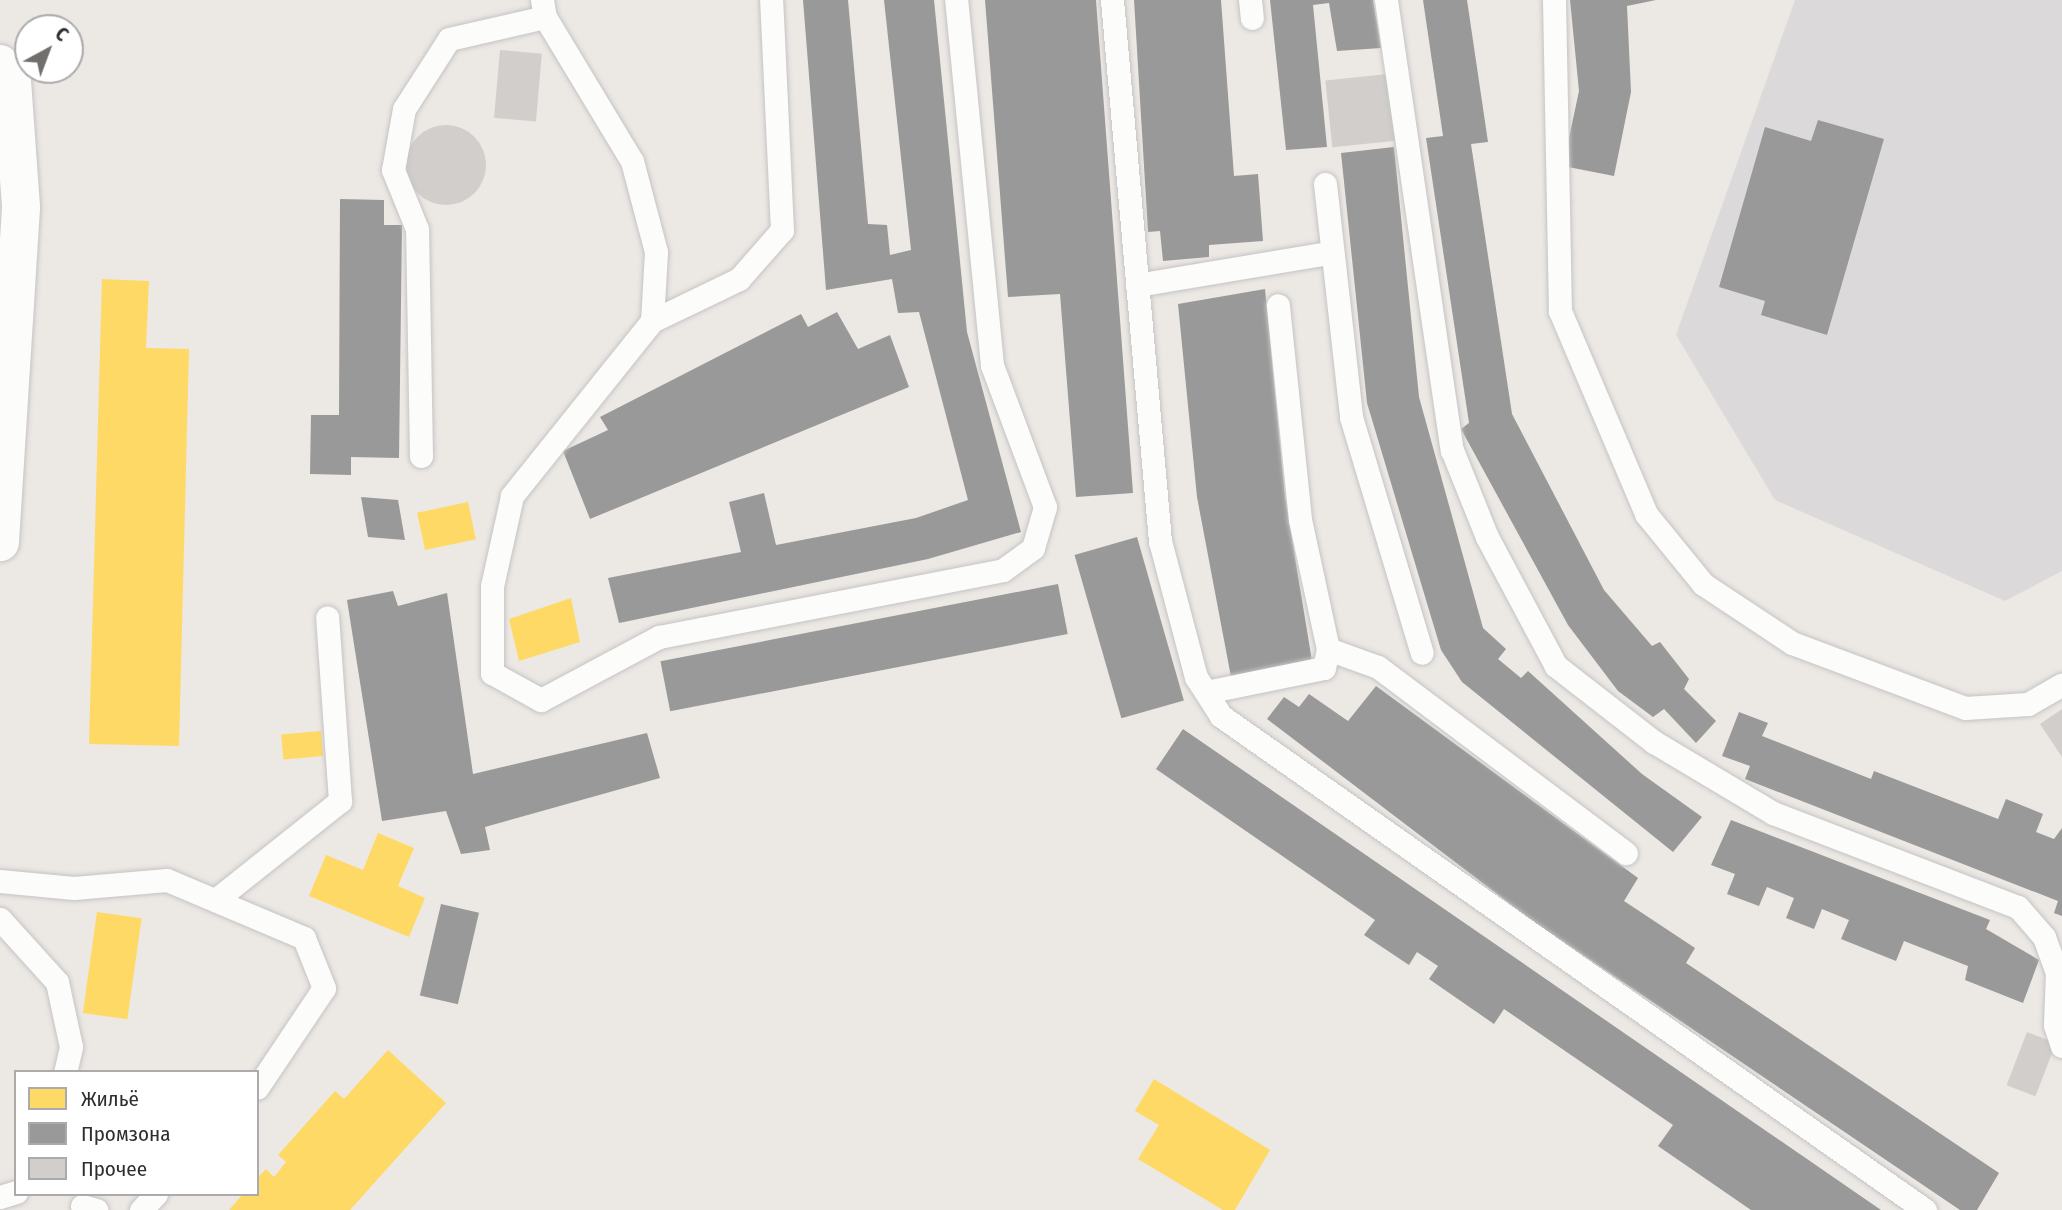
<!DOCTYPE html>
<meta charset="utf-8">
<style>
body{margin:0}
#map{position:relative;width:2062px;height:1210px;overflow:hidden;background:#ece8e4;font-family:"Fira Sans Condensed",sans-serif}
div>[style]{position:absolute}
.industrial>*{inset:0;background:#dcd9db}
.homes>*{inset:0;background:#ffd966;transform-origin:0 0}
.industry>*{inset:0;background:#999;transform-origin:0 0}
.building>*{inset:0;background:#d1cecb;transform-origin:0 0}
.round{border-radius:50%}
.roads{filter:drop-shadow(0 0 2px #c5c4c5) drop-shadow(0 0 2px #c5c4c5)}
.lane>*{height:23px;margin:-11.5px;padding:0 11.5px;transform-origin:11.5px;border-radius:11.5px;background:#fcfcfb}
.street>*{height:38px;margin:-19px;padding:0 19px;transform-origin:19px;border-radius:19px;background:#fcfcfb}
span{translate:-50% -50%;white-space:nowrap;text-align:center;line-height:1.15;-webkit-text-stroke:7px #fff;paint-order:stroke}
.legend{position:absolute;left:14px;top:1070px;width:245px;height:126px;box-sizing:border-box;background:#fff;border:2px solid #ababab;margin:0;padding:9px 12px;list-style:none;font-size:21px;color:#2e2e2e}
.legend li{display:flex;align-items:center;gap:14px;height:35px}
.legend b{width:35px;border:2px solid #ababab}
.north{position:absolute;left:14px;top:14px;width:70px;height:70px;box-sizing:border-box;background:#fff;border:2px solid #ababab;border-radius:50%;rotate:41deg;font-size:19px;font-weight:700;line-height:28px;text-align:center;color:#2e2e2e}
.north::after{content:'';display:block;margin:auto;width:24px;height:32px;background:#706f6e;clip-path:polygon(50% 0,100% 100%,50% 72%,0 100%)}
</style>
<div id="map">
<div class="industrial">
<i style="clip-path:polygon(1795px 0,2062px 0,2062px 571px,2005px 601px,1775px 500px,1676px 335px)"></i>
</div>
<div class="homes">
<i style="clip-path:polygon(102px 279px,149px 281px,146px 348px,189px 349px,179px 746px,89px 744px)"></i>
<i style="left:468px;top:502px;width:38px;height:52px;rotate:78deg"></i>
<i style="clip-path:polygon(571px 598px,580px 642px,519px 661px,509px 619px)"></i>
<i style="left:321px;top:731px;width:25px;height:40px;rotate:85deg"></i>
<i style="clip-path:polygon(378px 833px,414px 848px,398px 886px,425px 898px,409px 937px,309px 896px,326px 855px,363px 870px)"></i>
<i style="left:97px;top:912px;width:45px;height:102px;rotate:8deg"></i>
<i style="clip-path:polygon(388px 1050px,446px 1103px,350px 1210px,229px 1210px,243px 1194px,257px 1194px,257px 1178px,266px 1169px,274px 1177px,286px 1162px,278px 1155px,335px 1091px,344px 1099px)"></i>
<i style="clip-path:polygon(1154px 1079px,1270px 1150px,1235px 1210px,1223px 1210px,1138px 1159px,1159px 1125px,1135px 1111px)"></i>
</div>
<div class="industry">
<i style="clip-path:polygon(803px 0,848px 0,868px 224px,887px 225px,890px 255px,911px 250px,884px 0,934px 0,967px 332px,1021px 532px,928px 559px,619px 623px,608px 578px,741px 552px,729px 502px,764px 493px,776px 545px,916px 518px,968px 500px,919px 312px,898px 313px,892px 279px,826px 290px)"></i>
<i style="clip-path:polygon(985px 0,1096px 0,1133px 493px,1076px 497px,1060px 294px,1008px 297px)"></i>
<i style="clip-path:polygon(1134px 0,1221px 0,1234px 176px,1258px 174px,1263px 241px,1209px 245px,1209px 257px,1163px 261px,1160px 231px,1148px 232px)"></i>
<i style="clip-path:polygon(1270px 0,1373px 0,1381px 48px,1337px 51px,1329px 3px,1313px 5px,1327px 147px,1286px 150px)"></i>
<i style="clip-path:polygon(1423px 0,1467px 0,1488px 142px,1471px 144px,1512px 414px,1604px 590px,1652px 646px,1660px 642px,1689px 679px,1684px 689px,1716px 721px,1696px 743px,1664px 709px,1653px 717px,1618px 691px,1568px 625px,1461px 429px,1469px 423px,1426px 138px,1443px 136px)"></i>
<i style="clip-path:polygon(1570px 0,1656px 0,1627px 6px,1631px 92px,1614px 176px,1563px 166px,1579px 91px)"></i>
<i style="clip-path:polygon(1818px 120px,1884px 139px,1827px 335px,1761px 315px,1765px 301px,1719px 287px,1765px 127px,1811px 141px)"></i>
<i style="clip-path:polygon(1394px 147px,1419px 397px,1483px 628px,1506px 649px,1498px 659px,1521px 678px,1528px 671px,1642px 774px,1702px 817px,1673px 852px,1462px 682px,1441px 650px,1367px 403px,1341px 153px)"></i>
<i style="clip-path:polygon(340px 199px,384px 200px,384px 225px,402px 225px,399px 458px,351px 457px,351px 475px,310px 474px,311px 415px,339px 415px)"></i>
<i style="clip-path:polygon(1265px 289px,1285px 496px,1312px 661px,1231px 677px,1197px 497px,1178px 304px)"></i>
<i style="clip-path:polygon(837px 312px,858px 349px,890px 335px,909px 387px,590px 519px,563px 451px,608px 430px,600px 417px,801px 314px,808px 327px)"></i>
<i style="clip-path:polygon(361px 497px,398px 500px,405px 540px,368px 537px)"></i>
<i style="left:1137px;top:537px;width:170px;height:65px;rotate:74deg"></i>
<i style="left:1058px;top:584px;width:51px;height:405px;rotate:79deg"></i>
<i style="clip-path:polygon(393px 591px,398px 606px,447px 593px,473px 774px,647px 733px,660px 778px,485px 827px,490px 850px,461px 854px,446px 811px,382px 821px,347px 600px)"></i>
<i style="clip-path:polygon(1376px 686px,1638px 878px,1624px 901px,1695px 948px,1686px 963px,1999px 1173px,1977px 1210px,1960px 1210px,1534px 922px,1267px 719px,1284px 697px,1299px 707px,1309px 694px,1348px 721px)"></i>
<i style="clip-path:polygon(1739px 712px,1768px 723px,1762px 736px,1871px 779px,1874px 771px,1998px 819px,2006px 799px,2043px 814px,2036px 832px,2054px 839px,2062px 828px,2062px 916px,2054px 913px,2058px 901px,1745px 779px,1750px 766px,1722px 756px)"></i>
<i style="clip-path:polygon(1183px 729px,1881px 1210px,1751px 1210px,1658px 1146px,1673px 1125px,1504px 1009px,1494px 1024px,1429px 979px,1438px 966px,1417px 952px,1409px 965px,1364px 935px,1375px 920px,1156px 769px)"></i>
<i style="clip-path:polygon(1731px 820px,1990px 920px,1986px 929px,2039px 960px,2023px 1003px,1965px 980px,1968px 966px,1904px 941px,1896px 961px,1841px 939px,1849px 920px,1822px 909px,1814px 929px,1786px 918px,1794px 898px,1767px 887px,1759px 906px,1727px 894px,1735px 874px,1711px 865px)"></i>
<i style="left:441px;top:904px;width:39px;height:94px;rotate:13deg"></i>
</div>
<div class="building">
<i style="left:500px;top:50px;width:42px;height:68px;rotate:5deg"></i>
<i style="left:1388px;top:74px;width:67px;height:63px;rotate:84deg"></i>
<i class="round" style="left:406px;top:125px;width:80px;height:80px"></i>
<i style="clip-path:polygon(2062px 709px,2062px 757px,2040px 724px)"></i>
<i style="left:2027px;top:1032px;width:31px;height:57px;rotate:21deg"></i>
</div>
<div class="roads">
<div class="lane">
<i style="left:542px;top:0;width:17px;rotate:80deg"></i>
<i style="left:545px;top:17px;width:168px;rotate:58.9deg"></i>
<i style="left:632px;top:161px;width:94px;rotate:75.2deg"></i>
<i style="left:656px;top:252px;width:69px;rotate:93.3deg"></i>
<i style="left:652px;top:321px;width:224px;rotate:128.7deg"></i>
<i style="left:512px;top:496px;width:92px;rotate:102.5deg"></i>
<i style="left:492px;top:586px;width:87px;rotate:90deg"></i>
<i style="left:492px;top:673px;width:56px;rotate:28.9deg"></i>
<i style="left:541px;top:700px;width:134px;rotate:-28.1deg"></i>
<i style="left:659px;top:637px;width:350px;rotate:-11deg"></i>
<i style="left:1003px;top:570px;width:37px;rotate:-36deg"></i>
<i style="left:1033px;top:548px;width:43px;rotate:-73.7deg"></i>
<i style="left:1045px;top:507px;width:152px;rotate:-110.5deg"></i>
<i style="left:992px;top:365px;width:367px;rotate:-95.6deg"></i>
<i style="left:1112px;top:0;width:543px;rotate:84.93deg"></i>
<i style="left:1160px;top:541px;width:141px;rotate:75.2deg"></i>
<i style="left:1196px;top:677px;width:46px;rotate:57.3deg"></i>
<i style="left:1221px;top:716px;width:860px;rotate:35.06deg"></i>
<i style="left:1250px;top:0;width:18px;rotate:84deg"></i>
<i style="left:1386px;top:0;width:455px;rotate:81.7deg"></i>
<i style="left:1452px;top:450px;width:94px;rotate:68.1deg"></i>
<i style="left:1487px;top:537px;width:146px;rotate:61.9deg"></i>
<i style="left:1556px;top:666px;width:124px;rotate:37.8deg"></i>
<i style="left:1654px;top:742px;width:139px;rotate:30.8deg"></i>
<i style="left:1773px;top:813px;width:262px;rotate:21deg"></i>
<i style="left:2018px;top:907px;width:40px;rotate:49deg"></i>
<i style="left:2044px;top:937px;width:37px;rotate:70deg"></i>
<i style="left:2057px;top:972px;width:53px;rotate:92.2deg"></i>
<i style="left:2055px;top:1025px;width:22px;rotate:72deg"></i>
<i style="left:1554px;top:0;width:311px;rotate:88.9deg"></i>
<i style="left:1560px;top:311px;width:220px;rotate:67deg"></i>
<i style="left:1646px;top:514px;width:90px;rotate:50.8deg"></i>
<i style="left:1703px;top:584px;width:107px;rotate:33.5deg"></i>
<i style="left:1792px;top:643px;width:185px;rotate:20.6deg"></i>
<i style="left:1965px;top:708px;width:63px;rotate:-3.6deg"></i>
<i style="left:2028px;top:704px;width:39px;rotate:-30deg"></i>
<i style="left:1325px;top:184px;width:234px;rotate:83.6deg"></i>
<i style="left:1351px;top:417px;width:246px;rotate:73.3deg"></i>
<i style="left:1137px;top:285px;width:195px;rotate:-9.5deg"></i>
<i style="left:652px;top:321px;width:97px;rotate:-25.8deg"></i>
<i style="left:739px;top:279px;width:65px;rotate:-48.7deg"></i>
<i style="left:782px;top:230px;width:230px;rotate:-92.7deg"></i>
<i style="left:421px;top:456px;width:227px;rotate:-91deg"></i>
<i style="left:417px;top:229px;width:64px;rotate:-112.1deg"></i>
<i style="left:393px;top:170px;width:62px;rotate:-79.8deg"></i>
<i style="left:404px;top:109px;width:83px;rotate:-57.3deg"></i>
<i style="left:449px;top:39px;width:98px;rotate:-12.9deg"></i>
<i style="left:1328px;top:649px;width:53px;rotate:19.8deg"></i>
<i style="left:1378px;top:667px;width:310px;rotate:36.9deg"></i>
<i style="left:1206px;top:692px;width:120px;rotate:-11.5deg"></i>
<i style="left:1324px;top:668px;width:19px;rotate:-78deg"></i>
<i style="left:1328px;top:649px;width:133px;rotate:-102.2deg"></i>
<i style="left:1300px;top:519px;width:215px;rotate:-95.9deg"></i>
<i style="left:0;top:881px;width:74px;rotate:5.4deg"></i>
<i style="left:74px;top:888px;width:93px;rotate:-4.9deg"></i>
<i style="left:167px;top:880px;width:149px;rotate:22.9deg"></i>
<i style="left:304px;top:938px;width:54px;rotate:68.2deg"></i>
<i style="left:324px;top:988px;width:120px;rotate:123.8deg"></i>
<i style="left:218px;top:898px;width:156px;rotate:-38.5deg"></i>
<i style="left:340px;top:801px;width:184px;rotate:-94deg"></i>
<i style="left:0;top:919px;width:85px;rotate:47.9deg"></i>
<i style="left:57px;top:982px;width:66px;rotate:77.8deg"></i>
<i style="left:71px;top:1047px;width:26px;rotate:103deg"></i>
<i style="left:0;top:1197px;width:17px;rotate:-17deg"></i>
<i style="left:82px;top:1206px;width:15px;rotate:16deg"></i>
<i style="left:141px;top:1210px;width:22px;rotate:-47deg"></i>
</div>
<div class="street">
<i style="left:0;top:64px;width:21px;rotate:55deg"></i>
<i style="left:12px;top:81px;width:127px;rotate:85.9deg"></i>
<i style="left:21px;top:208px;width:335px;rotate:93.6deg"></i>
</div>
</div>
<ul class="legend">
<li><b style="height:19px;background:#ffd966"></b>Жильё</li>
<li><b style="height:19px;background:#999"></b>Промзона</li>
<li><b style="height:19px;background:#d1cecb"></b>Прочее</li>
</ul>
<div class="north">С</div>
</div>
